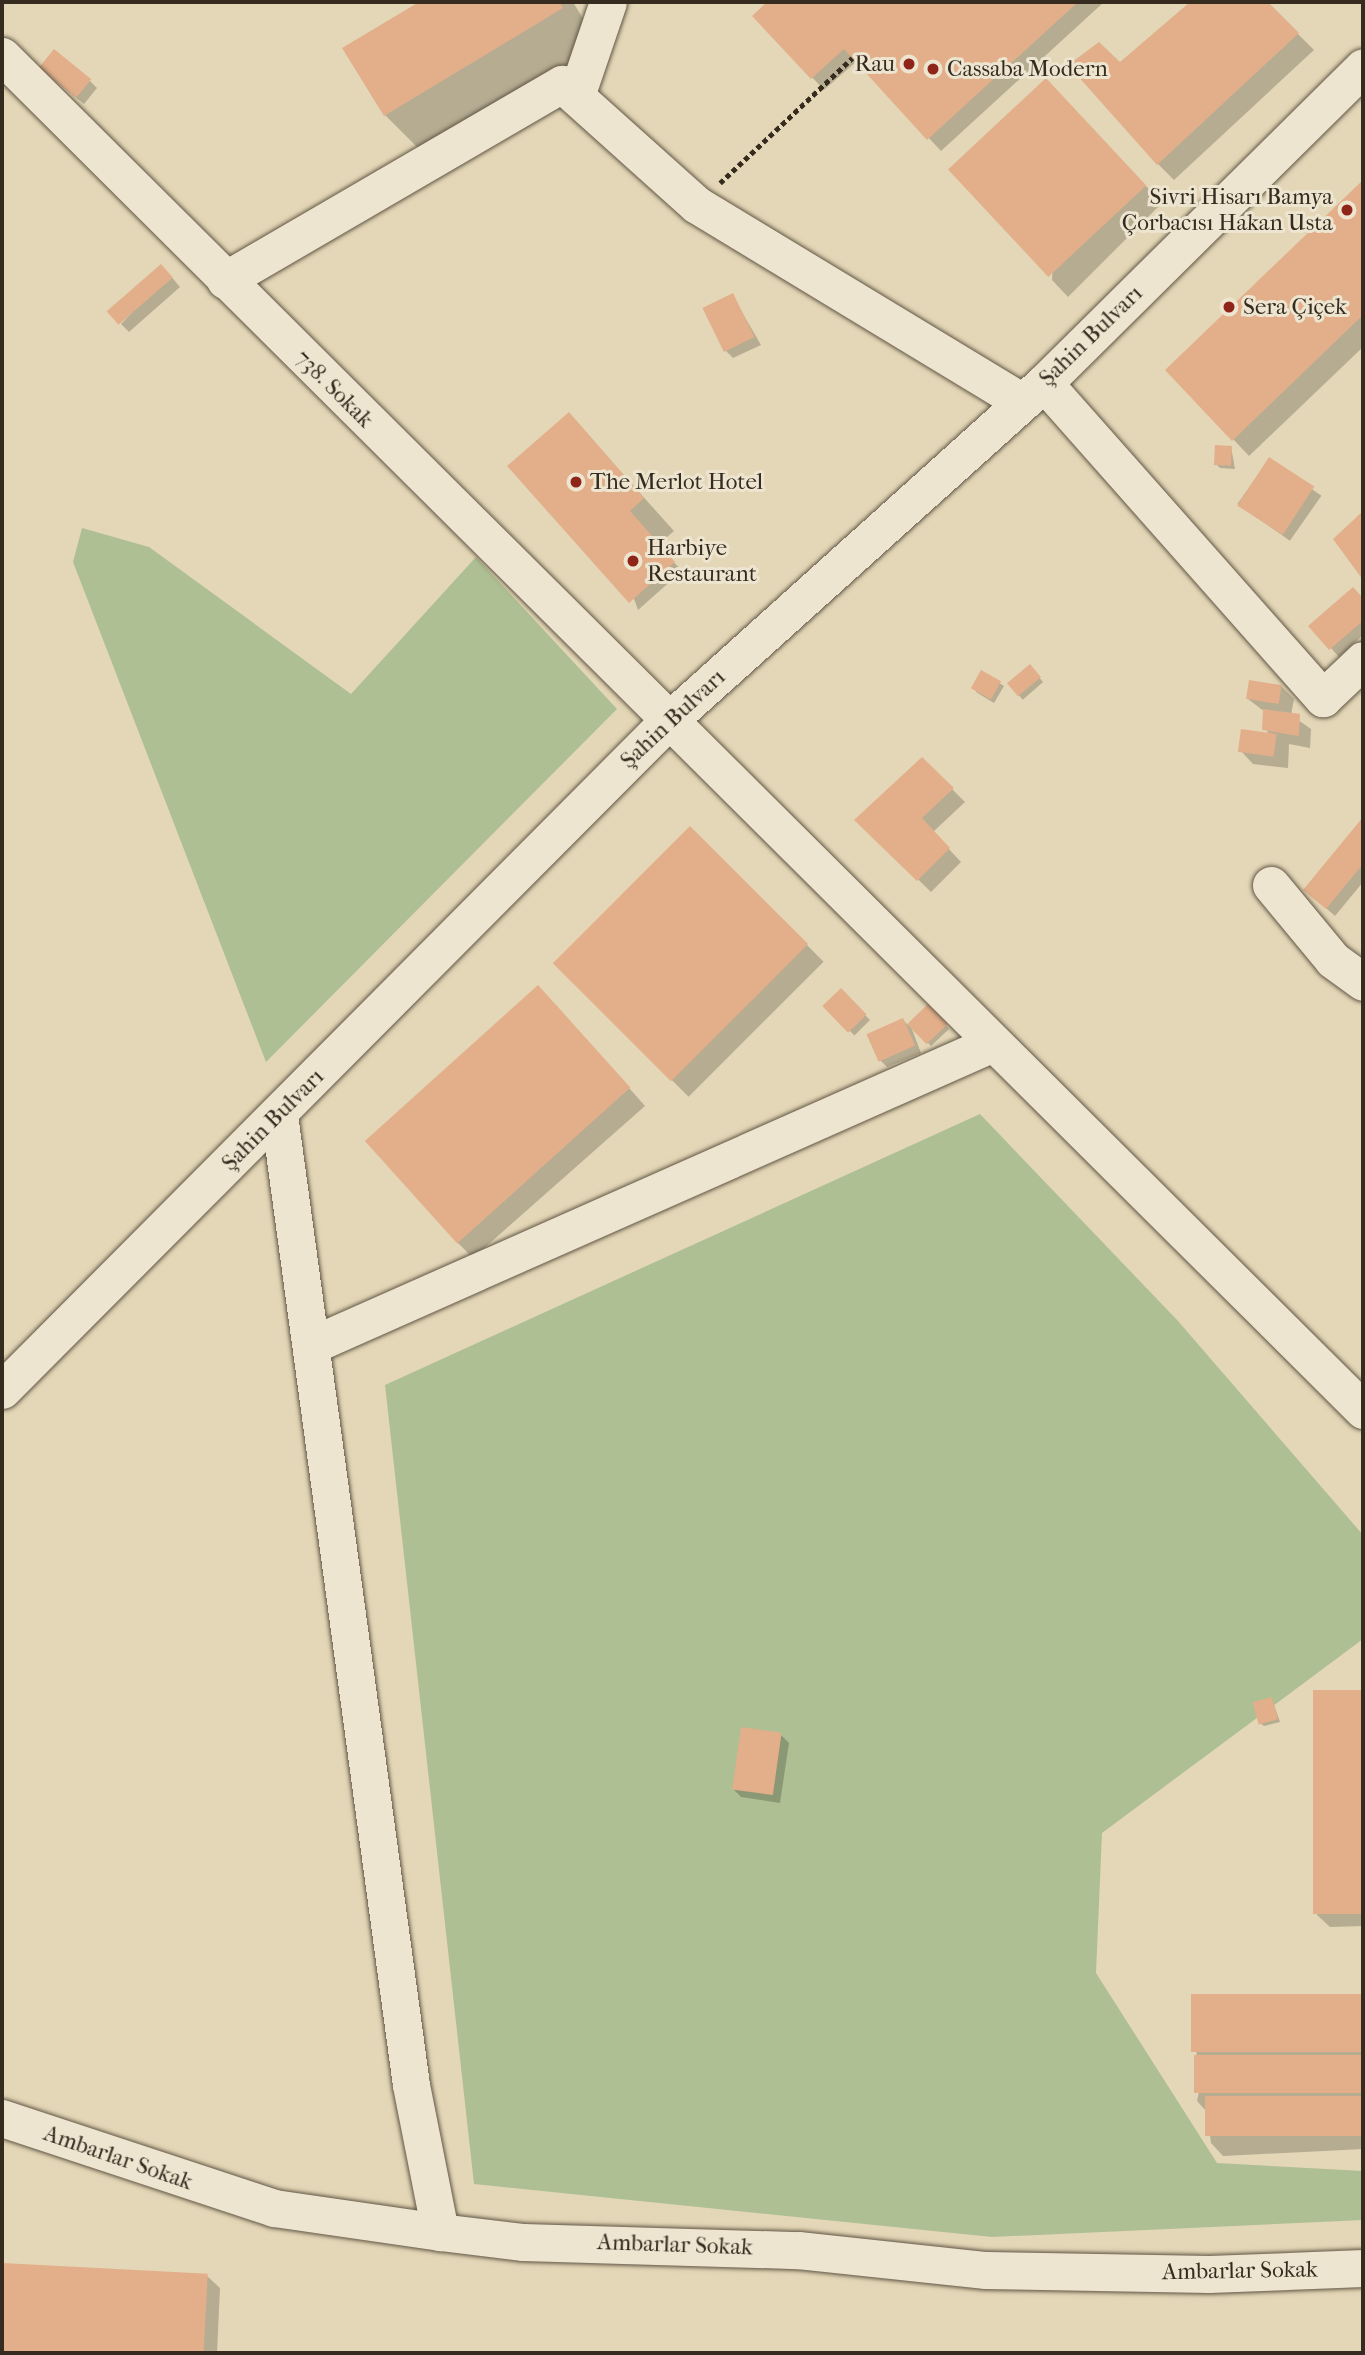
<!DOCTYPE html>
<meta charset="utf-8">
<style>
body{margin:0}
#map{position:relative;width:1365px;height:2355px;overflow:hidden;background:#e4d7b7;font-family:"IM FELL French Canon",serif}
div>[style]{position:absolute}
.green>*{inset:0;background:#aebf93}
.shadow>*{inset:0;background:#0003;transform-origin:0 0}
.building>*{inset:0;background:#e2af8a;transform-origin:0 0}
.path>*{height:4.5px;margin-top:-2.25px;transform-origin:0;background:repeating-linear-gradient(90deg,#352b1f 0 5px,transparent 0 8.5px)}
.roads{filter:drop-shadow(0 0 2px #615645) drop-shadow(0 0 2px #615645)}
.minor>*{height:37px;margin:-18.5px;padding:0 18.5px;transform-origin:18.5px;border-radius:18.5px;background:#ede5d0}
.dots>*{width:19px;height:19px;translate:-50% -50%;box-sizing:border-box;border:4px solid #ede5d0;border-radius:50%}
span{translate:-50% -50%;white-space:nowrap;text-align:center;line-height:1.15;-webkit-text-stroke:6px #ede5d0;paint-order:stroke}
.poi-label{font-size:23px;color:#352b1f}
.right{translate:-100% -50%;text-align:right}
.left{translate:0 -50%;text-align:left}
.street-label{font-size:23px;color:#352b1f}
.frame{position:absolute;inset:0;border:4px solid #352b1f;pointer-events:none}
</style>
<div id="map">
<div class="green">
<i style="clip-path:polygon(82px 528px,149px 547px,351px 694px,476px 557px,617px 709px,266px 1062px,73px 562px)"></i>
<i style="clip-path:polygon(980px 1114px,1178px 1321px,1363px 1535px,1363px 1639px,1102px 1833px,1096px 1973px,1217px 2163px,1363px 2171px,1363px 2220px,992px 2237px,474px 2184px,385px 1385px)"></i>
</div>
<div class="shadow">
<i style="clip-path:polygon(422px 2px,573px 2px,599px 45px,422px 152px,385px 115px,344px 49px)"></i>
<i style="clip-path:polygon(770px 2px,1104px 2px,941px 151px,857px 61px,824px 90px,755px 16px)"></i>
<i style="clip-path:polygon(1193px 2px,1266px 2px,1314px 50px,1174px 180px,1158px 164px,1120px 65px)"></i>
<i style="clip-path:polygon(49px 76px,89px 80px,97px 88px,84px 104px)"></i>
<i style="clip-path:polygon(1062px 97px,1162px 203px,1068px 297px,1052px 280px)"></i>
<i style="clip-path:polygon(1363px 183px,1363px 347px,1249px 456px,1168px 370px)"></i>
<i style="clip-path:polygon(169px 274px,180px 287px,129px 332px,121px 324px)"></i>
<i style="clip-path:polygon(732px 295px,761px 345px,733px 358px,725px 350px)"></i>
<i style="clip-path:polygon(569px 414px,674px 531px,658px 545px,682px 571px,638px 610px)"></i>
<i style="clip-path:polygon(1231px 447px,1235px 469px,1220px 468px,1217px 465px)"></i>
<i style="left:1269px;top:459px;width:64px;height:55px;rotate:35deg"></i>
<i style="clip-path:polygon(1353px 589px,1363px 600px,1363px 635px,1339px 657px,1311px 626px)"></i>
<i style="left:1030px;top:667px;width:20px;height:27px;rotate:49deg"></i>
<i style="clip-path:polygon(982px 672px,1004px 686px,994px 703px,976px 692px)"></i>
<i style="clip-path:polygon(1281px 686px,1294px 699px,1291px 715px,1311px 729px,1310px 748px,1289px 744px,1288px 768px,1253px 764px,1241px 751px,1268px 735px,1265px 712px,1248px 699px)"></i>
<i style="clip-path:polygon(922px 759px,965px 802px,933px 832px,961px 862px,931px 892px,857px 820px)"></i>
<i style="clip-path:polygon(1363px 820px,1363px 882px,1335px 916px,1305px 890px)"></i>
<i style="left:690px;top:828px;width:189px;height:191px;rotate:45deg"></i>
<i style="left:841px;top:991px;width:41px;height:22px;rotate:45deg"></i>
<i style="clip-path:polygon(555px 1004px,645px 1106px,473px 1258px,457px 1242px)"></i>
<i style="clip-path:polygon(928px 1006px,949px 1029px,931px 1046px,910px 1024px,921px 1053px,887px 1067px,879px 1059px,903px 1020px,908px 1025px)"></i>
<i style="clip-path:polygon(1363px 1692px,1363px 1926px,1330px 1927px,1317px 1915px,1314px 1694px)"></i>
<i style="clip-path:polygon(1272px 1699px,1280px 1722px,1264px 1726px,1260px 1723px)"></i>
<i style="clip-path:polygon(781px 1735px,789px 1743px,780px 1803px,741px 1797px,733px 1789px)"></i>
<i style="clip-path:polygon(1363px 1996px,1363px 2149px,1223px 2156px,1211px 2143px,1207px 2112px,1197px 2101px,1204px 2068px,1197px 2061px,1193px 2008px)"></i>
<i style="clip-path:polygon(2px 2265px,207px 2276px,220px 2288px,217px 2353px,2px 2353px)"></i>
</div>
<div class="building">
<i style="clip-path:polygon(419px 2px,560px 2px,563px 8px,384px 116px,342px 48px)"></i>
<i style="clip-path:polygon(767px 2px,1078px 2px,927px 140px,844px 49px,811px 79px,752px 16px)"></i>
<i style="clip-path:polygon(1190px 2px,1268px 2px,1299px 33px,1157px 165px,1068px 65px,1099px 42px,1120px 62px)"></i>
<i style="left:54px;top:49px;width:48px;height:24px;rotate:39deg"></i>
<i style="left:1046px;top:78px;width:147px;height:134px;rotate:47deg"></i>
<i style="clip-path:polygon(1363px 180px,1363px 315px,1232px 441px,1165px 370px)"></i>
<i style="left:161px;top:264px;width:18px;height:72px;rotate:49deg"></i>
<i style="left:733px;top:293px;width:49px;height:34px;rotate:64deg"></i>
<i style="clip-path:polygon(569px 412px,644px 498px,630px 511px,675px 562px,629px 603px,507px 466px)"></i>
<i style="left:1215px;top:445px;width:17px;height:20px;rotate:3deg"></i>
<i style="left:1269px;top:457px;width:54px;height:58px;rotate:33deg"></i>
<i style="clip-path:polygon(1363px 511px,1363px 580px,1333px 539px)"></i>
<i style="clip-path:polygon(1353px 587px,1363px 598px,1363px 621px,1329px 650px,1308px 626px)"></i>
<i style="left:1030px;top:664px;width:17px;height:30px;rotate:50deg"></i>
<i style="left:981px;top:670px;width:23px;height:21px;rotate:29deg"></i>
<i style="left:1249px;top:680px;width:33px;height:19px;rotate:9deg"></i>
<i style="clip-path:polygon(1263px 709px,1300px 714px,1299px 736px,1262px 730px)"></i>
<i style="left:1241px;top:729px;width:36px;height:23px;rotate:8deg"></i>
<i style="clip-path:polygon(922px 757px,954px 788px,922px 818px,950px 848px,917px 881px,854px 820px)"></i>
<i style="clip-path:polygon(1363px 817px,1363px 864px,1326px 909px,1303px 890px)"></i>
<i style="left:690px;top:826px;width:167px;height:194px;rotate:45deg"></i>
<i style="left:538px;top:985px;width:138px;height:233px;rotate:48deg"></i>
<i style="left:841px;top:988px;width:37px;height:26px;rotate:46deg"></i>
<i style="left:928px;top:1004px;width:28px;height:29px;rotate:46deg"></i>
<i style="left:903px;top:1018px;width:30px;height:40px;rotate:66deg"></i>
<i style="left:1363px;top:1690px;width:224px;height:50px;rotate:90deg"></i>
<i style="left:1272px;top:1697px;width:23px;height:20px;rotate:75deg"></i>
<i style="left:741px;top:1727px;width:41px;height:63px;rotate:8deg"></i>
<i style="left:1363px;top:1994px;width:58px;height:172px;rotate:90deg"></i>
<i style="left:1363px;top:2055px;width:38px;height:169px;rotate:90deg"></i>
<i style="left:1363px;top:2096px;width:40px;height:158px;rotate:90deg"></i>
<i style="left:2px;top:2263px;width:206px;height:90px;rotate:3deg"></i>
</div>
<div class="path">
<i style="left:720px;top:183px;width:182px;rotate:-43.4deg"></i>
</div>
<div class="roads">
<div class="minor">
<i style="left:2px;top:56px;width:1920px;rotate:44.85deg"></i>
<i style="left:576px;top:96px;width:99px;rotate:-71.2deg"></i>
<i style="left:225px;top:280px;width:390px;rotate:-30.2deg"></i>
<i style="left:562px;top:84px;width:181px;rotate:41.9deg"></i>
<i style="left:697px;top:205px;width:380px;rotate:31.2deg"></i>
<i style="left:1044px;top:383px;width:421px;rotate:48.5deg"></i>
<i style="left:1323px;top:698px;width:55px;rotate:-43.5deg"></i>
<i style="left:1271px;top:885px;width:97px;rotate:50.4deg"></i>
<i style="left:1333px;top:960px;width:37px;rotate:36deg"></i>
<i style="left:279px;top:1115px;width:979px;rotate:82.25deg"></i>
<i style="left:411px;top:2085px;width:150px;rotate:78.8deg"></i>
<i style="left:314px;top:1344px;width:740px;rotate:-23.9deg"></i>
<i style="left:2px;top:1390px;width:941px;rotate:-45.13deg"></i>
<i style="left:666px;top:723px;width:508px;rotate:-41.97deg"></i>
<i style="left:1044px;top:383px;width:449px;rotate:-44.7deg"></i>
<i style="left:2px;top:2118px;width:287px;rotate:18.3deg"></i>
<i style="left:274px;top:2208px;width:168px;rotate:8.2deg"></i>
<i style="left:440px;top:2232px;width:84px;rotate:6.9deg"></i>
<i style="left:523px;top:2242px;width:275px;rotate:1.7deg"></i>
<i style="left:798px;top:2250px;width:189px;rotate:6.1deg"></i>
<i style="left:986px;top:2270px;width:223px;rotate:1deg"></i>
<i style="left:1209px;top:2274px;width:154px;rotate:-2.2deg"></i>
</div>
</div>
<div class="dots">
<i style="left:909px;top:64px;background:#8f2418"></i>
<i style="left:933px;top:69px;background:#8f2418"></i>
<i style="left:1347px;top:210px;background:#8f2418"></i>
<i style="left:1229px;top:307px;background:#8f2418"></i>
<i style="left:576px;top:482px;background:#8f2418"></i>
<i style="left:633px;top:561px;background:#8f2418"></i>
</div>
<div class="poi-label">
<span class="right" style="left:895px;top:64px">Rau</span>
<span class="left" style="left:947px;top:69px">Cassaba Modern</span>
<span class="right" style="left:1333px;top:210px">Sivri Hisarı Bamya<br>Çorbacısı Hakan Usta</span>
<span class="left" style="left:1243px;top:307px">Sera Çiçek</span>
<span class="left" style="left:590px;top:482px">The Merlot Hotel</span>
<span class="left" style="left:647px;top:561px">Harbiye<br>Restaurant</span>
</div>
<div class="street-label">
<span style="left:1091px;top:336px;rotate:-44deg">Şahin Bulvarı</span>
<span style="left:334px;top:389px;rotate:45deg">738. Sokak</span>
<span style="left:673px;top:719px;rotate:-43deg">Şahin Bulvarı</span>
<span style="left:273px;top:1120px;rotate:-45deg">Şahin Bulvarı</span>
<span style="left:118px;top:2158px;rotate:19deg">Ambarlar Sokak</span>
<span style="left:675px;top:2245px;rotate:2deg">Ambarlar Sokak</span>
<span style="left:1240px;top:2271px;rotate:-1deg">Ambarlar Sokak</span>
</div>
<div class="frame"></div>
</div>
